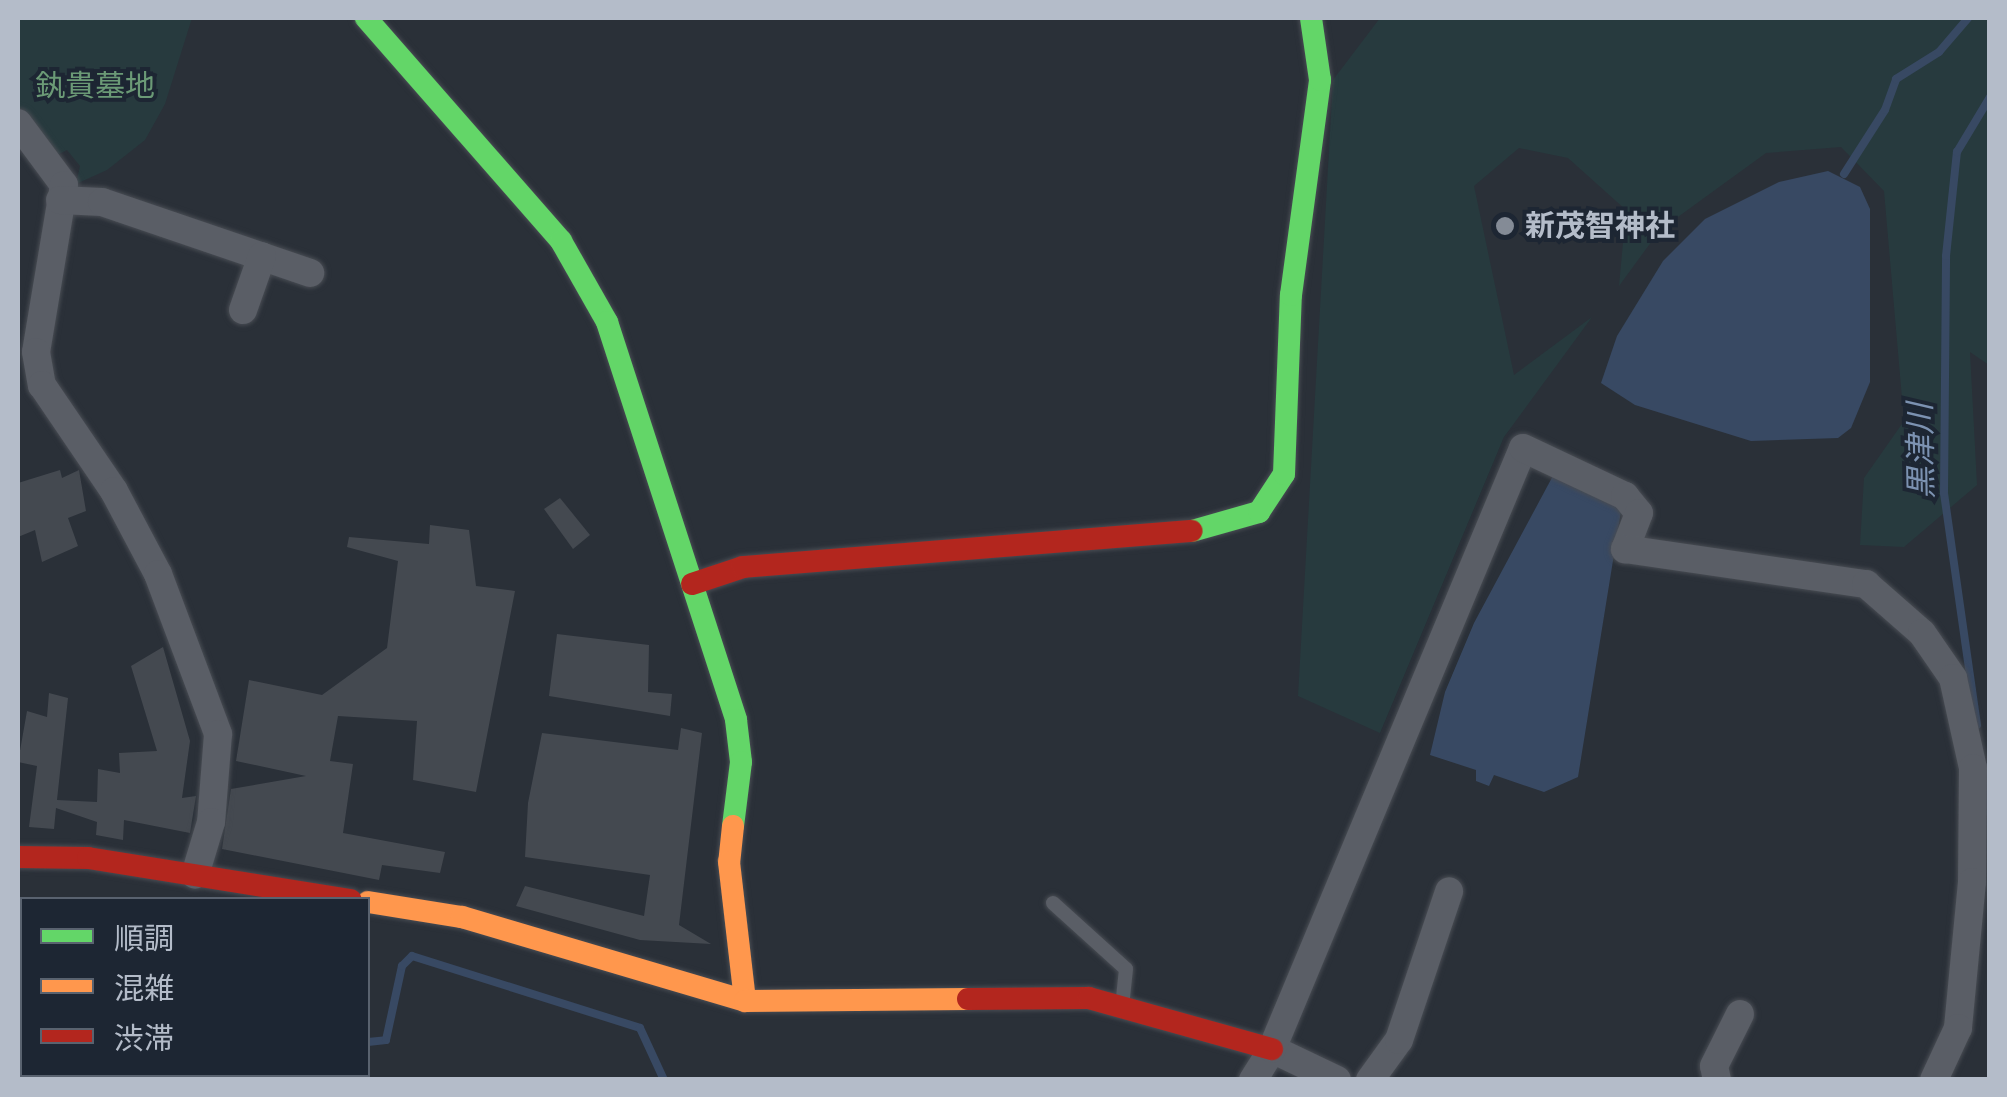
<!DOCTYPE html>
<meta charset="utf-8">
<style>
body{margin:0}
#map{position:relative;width:2007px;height:1097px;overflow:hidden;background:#2a3038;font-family:"DM Sans","Noto Sans JP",sans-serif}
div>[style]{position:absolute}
.green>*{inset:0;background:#273a3e}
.water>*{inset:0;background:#384963}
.stream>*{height:8px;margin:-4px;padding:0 4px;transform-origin:4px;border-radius:4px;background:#384963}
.building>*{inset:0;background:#444950}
.roads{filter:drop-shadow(0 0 2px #484c53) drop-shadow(0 0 2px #484c53)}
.lane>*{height:14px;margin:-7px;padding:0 7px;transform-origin:7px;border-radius:7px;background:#5a5e66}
.street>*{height:28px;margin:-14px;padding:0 14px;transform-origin:14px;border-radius:14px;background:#5a5e66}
.fast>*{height:22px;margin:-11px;padding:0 11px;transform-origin:11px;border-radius:11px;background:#63d668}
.slow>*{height:22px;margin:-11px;padding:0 11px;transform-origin:11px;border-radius:11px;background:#ff974d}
.jam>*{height:22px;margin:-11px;padding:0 11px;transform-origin:11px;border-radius:11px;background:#b3261e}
.dots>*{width:28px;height:28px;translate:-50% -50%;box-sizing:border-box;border:5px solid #1d2633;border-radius:50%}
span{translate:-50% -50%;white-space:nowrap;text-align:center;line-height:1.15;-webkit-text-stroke:8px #1d2633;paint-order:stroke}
.park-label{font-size:30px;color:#6b9a76}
.poi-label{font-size:30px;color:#b4bcc9;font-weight:700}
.left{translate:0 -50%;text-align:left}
.water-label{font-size:32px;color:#7c92b1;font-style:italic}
.frame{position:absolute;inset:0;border:20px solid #b4bcc9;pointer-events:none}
.legend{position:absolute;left:20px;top:897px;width:350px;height:180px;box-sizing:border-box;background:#1d2633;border:2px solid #59626f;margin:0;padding:12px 18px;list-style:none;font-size:30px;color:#b4bcc9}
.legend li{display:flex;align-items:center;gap:20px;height:50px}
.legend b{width:50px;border:2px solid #59626f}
</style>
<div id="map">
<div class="green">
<i style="clip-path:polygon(18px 18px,192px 18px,165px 104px,145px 140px,107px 170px,76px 184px,80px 166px,67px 150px,57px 155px,18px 118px)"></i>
<i style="clip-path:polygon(1380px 18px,1989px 18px,1989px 365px,1970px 352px,1977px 485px,1904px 547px,1860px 545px,1864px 478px,1904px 421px,1884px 191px,1841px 147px,1766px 153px,1660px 230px,1619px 286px,1626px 210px,1568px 158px,1519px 148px,1474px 186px,1514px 375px,1592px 317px,1504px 437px,1380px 733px,1298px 696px,1333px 80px)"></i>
</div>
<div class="water">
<i style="clip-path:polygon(1828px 171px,1860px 187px,1870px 209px,1870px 382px,1851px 428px,1838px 438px,1751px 441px,1635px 405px,1601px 383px,1617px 336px,1663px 261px,1705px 219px,1779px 182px)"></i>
<i style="clip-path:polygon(1555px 472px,1622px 505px,1578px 777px,1544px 792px,1494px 775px,1489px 786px,1476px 781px,1476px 770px,1430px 755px,1445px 692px,1474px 623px)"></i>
</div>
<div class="stream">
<i style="left:1844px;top:174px;width:76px;rotate:-57.4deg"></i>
<i style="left:1885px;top:110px;width:33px;rotate:-70deg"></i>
<i style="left:1896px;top:79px;width:51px;rotate:-32.1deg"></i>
<i style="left:1939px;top:52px;width:45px;rotate:-49.5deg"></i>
<i style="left:1977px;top:725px;width:234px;rotate:-98.1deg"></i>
<i style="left:1944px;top:493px;width:237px;rotate:-89.5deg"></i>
<i style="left:1946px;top:256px;width:105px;rotate:-84deg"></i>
<i style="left:1957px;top:152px;width:64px;rotate:-59deg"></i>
<i style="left:1985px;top:783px;width:30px;rotate:81deg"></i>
<i style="left:18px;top:989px;width:4px"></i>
<i style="left:368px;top:1042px;width:18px;rotate:-6deg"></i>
<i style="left:386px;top:1040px;width:76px;rotate:-77.8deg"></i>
<i style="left:402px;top:966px;width:14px;rotate:-45deg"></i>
<i style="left:412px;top:956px;width:239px;rotate:17.5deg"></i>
<i style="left:640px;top:1028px;width:57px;rotate:65.2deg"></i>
</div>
<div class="building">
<i style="clip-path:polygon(60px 470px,62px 478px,79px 470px,86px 511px,68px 518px,78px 546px,42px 562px,35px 530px,18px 537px,18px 483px)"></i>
<i style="clip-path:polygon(560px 498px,590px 535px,573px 549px,544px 509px)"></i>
<i style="clip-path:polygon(430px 525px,469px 530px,476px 586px,515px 591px,476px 792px,413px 780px,417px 721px,338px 716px,330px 761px,353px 764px,343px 833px,445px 852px,440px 873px,382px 865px,379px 880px,222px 849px,231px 789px,306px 776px,236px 761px,249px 680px,322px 695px,387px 648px,398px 561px,347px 547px,349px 537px,429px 544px)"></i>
<i style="clip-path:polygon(557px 634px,649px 645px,648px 692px,672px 694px,670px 716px,549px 696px)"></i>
<i style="clip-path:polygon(163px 647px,190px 741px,182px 798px,196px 796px,190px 833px,124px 820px,123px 840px,96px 835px,97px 822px,56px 808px,54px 829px,29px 827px,37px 766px,18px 762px,27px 711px,47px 717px,49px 693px,68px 698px,57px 800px,97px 802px,98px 769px,120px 773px,119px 753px,157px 751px,131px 666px)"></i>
<i style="clip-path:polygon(681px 728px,702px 733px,679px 925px,711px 944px,640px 940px,516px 906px,525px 886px,644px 916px,650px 875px,525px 857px,528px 803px,542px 733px,678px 750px)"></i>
</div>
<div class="roads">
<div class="lane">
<i style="left:1053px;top:903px;width:98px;rotate:42.1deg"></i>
<i style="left:1126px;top:969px;width:36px;rotate:96deg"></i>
</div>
<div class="street">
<i style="left:18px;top:123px;width:77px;rotate:53.4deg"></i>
<i style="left:64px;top:185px;width:169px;rotate:99.5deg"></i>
<i style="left:36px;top:352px;width:34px;rotate:80deg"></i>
<i style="left:42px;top:385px;width:128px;rotate:55.8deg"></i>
<i style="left:114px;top:491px;width:94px;rotate:62.1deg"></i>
<i style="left:158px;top:574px;width:171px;rotate:69.4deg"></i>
<i style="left:218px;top:734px;width:88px;rotate:94.5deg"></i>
<i style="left:211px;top:822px;width:55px;rotate:106.8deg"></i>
<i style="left:60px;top:200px;width:42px;rotate:2.7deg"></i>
<i style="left:102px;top:202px;width:220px;rotate:18.8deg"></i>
<i style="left:243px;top:310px;width:57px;rotate:-70.6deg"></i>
<i style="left:1272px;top:1049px;width:72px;rotate:25.5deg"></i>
<i style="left:1253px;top:1080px;width:36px;rotate:-58deg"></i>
<i style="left:1272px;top:1049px;width:651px;rotate:-67.33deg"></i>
<i style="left:1523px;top:448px;width:113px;rotate:25.2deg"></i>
<i style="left:1625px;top:496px;width:22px;rotate:51deg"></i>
<i style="left:1639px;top:513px;width:39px;rotate:111deg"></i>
<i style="left:1625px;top:549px;width:244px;rotate:8.3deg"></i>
<i style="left:1866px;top:584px;width:74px;rotate:41.2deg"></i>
<i style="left:1922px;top:633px;width:55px;rotate:55.4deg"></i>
<i style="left:1953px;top:678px;width:92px;rotate:77.5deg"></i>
<i style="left:1973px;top:768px;width:114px;rotate:90.5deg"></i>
<i style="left:1972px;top:882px;width:147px;rotate:95.5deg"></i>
<i style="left:1958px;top:1028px;width:57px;rotate:114.8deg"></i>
<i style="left:1370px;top:1080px;width:49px;rotate:-54.1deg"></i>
<i style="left:1399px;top:1040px;width:157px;rotate:-71.4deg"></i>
<i style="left:1717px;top:1080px;width:14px;rotate:-102deg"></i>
<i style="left:1714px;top:1066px;width:58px;rotate:-63.4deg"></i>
</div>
<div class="fast">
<i style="left:366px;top:18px;width:296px;rotate:48.8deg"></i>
<i style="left:561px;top:241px;width:93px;rotate:60.4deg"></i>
<i style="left:607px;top:322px;width:418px;rotate:72deg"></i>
<i style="left:736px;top:720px;width:42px;rotate:83.2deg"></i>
<i style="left:741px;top:762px;width:64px;rotate:97.1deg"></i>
<i style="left:1192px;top:531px;width:70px;rotate:-15.8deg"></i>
<i style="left:1259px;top:512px;width:45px;rotate:-56.7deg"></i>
<i style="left:1284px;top:474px;width:179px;rotate:-87.8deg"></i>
<i style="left:1291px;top:295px;width:217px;rotate:-82.3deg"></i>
<i style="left:1320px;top:80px;width:63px;rotate:-98.3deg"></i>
</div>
<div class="slow">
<i style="left:733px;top:826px;width:36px;rotate:96deg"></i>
<i style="left:729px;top:862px;width:140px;rotate:83.4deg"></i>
<i style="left:368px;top:902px;width:95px;rotate:9.1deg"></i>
<i style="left:462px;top:917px;width:295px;rotate:16.5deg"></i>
<i style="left:745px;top:1001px;width:223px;rotate:-0.5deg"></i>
</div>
<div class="jam">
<i style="left:692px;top:584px;width:54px;rotate:-18.4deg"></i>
<i style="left:743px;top:567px;width:450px;rotate:-4.6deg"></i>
<i style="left:18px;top:857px;width:70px;rotate:0.8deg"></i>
<i style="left:88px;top:858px;width:266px;rotate:9.1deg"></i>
<i style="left:968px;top:999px;width:121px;rotate:-0.5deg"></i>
<i style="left:1089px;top:998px;width:190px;rotate:15.6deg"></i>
</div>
</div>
<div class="dots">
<i style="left:1505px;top:226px;background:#848b96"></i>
</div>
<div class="park-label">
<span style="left:95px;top:86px">釻貴墓地</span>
</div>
<div class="poi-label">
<span class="left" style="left:1525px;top:226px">新茂智神社</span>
</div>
<div class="water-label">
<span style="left:1921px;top:451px;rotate:-91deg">黒津川</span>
</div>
<div class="frame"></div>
<ul class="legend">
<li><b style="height:12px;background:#63d668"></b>順調</li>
<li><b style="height:12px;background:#ff974d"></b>混雑</li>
<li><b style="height:12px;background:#b3261e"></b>渋滞</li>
</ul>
</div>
